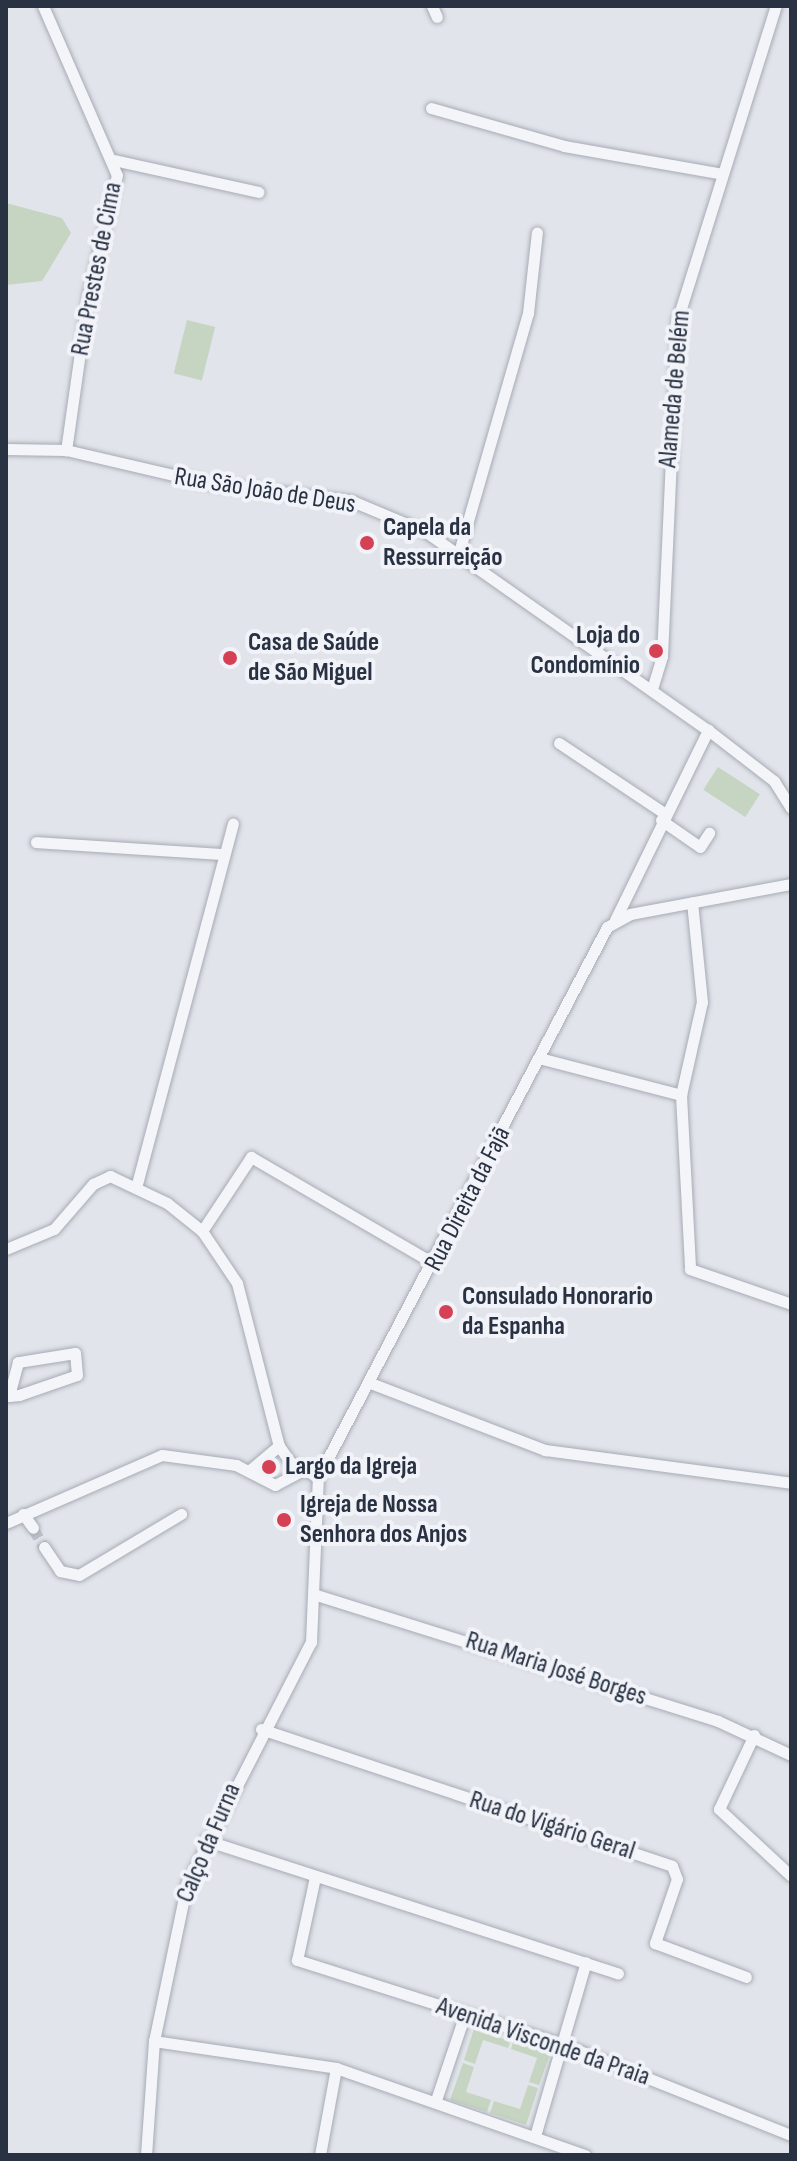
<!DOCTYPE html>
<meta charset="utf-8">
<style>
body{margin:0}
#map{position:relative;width:797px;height:2161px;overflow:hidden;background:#e1e4ea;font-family:"Sofia Sans Condensed",sans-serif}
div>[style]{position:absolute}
.green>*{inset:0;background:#c6d5c1;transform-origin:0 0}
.minor-tunnel>*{height:11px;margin-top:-5.5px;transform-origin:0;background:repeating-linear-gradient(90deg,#bcc0c9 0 11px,transparent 0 16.5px)}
.roads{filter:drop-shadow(0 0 2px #a6abb5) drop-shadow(0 0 2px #a6abb5)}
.minor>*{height:11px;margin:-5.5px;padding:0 5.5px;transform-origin:5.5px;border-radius:5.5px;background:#f4f5f8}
.dots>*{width:22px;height:22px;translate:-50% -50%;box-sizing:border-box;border:4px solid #f1f3f8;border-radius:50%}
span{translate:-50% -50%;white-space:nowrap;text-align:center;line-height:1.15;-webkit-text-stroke:8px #f1f3f8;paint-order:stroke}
.street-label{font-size:26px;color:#283243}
.poi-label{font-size:26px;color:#283243;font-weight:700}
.left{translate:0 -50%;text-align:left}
.right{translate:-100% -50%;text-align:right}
.frame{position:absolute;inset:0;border:8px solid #283243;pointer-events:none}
</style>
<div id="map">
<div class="green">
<i style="clip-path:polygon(6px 203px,62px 218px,71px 233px,42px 281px,6px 285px)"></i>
<i style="left:187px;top:320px;width:29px;height:55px;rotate:14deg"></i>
<i style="left:718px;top:767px;width:50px;height:27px;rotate:33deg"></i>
<i style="clip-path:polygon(475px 2026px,510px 2042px,508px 2048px,483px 2040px,475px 2064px,464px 2060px)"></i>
<i style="clip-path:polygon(514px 2039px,551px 2051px,539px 2085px,529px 2082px,537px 2058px,511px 2049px)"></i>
<i style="clip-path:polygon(463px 2063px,474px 2067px,466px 2092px,491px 2100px,487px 2112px,450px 2100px)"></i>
<i style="clip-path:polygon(528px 2085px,538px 2088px,526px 2125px,490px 2113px,494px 2101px,520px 2109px)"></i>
</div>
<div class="minor-tunnel">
<i style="left:33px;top:1528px;width:22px;rotate:60deg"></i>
</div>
<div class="roads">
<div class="minor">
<i style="left:43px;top:6px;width:184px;rotate:66.4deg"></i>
<i style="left:117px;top:175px;width:124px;rotate:103.5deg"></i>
<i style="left:88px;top:296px;width:156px;rotate:98.1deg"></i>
<i style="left:432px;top:6px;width:12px;rotate:66deg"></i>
<i style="left:431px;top:108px;width:138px;rotate:15.9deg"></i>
<i style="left:564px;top:146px;width:161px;rotate:10deg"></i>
<i style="left:114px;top:160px;width:148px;rotate:12.5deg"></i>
<i style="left:6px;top:449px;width:60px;rotate:1deg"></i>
<i style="left:66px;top:450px;width:146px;rotate:13.1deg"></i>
<i style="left:208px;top:483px;width:145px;rotate:7.1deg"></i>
<i style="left:352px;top:501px;width:80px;rotate:22.7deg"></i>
<i style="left:426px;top:532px;width:345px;rotate:35.1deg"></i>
<i style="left:708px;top:730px;width:83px;rotate:37.7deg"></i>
<i style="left:774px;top:781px;width:32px;rotate:58deg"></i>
<i style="left:459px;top:552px;width:249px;rotate:-73.9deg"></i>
<i style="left:528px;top:313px;width:81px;rotate:-83.7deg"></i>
<i style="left:652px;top:689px;width:34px;rotate:-73deg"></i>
<i style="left:662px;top:656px;width:335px;rotate:-87.4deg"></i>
<i style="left:677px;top:321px;width:330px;rotate:-72.6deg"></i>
<i style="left:559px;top:743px;width:126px;rotate:33.7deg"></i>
<i style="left:661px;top:820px;width:47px;rotate:34.7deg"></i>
<i style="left:700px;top:847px;width:17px;rotate:-57deg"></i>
<i style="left:36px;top:842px;width:188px;rotate:3.7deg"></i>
<i style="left:615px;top:920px;width:212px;rotate:-63.9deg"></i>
<i style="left:539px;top:1058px;width:147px;rotate:14.6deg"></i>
<i style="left:681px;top:1095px;width:174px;rotate:87deg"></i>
<i style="left:690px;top:1269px;width:107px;rotate:19.1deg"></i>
<i style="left:681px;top:1095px;width:95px;rotate:-77.3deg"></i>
<i style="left:702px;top:1002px;width:100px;rotate:-95.7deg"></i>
<i style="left:137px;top:1184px;width:373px;rotate:-75.1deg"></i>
<i style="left:202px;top:1231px;width:89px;rotate:-56.5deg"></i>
<i style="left:251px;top:1157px;width:213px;rotate:30.2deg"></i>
<i style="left:6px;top:1249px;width:52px;rotate:-22.6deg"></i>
<i style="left:54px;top:1229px;width:60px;rotate:-49.1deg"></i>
<i style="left:93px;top:1184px;width:19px;rotate:-25deg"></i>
<i style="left:110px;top:1176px;width:63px;rotate:25.3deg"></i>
<i style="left:167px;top:1203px;width:45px;rotate:38.7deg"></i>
<i style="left:202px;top:1231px;width:63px;rotate:56.1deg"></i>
<i style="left:237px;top:1283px;width:168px;rotate:75.6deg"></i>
<i style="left:279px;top:1446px;width:19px;rotate:55deg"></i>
<i style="left:290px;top:1462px;width:32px;rotate:28deg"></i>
<i style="left:368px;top:1382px;width:190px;rotate:21deg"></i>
<i style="left:545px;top:1450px;width:248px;rotate:7.6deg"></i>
<i style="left:6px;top:1395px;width:3px;rotate:18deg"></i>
<i style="left:9px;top:1396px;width:10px;rotate:-6deg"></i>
<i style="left:19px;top:1395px;width:61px;rotate:-19deg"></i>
<i style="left:77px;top:1375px;width:22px;rotate:-95deg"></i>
<i style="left:75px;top:1353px;width:58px;rotate:171deg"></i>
<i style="left:18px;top:1362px;width:35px;rotate:105deg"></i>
<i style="left:250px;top:1470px;width:38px;rotate:-40deg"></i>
<i style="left:318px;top:1477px;width:621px;rotate:-62.28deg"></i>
<i style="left:607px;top:927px;width:26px;rotate:-29deg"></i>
<i style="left:630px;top:914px;width:164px;rotate:-10.6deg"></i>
<i style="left:23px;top:1514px;width:17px;rotate:54deg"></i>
<i style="left:6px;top:1523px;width:170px;rotate:-23.6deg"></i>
<i style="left:162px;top:1455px;width:75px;rotate:7.7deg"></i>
<i style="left:236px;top:1465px;width:44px;rotate:27.1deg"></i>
<i style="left:275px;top:1485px;width:30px;rotate:-28deg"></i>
<i style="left:44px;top:1547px;width:29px;rotate:56deg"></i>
<i style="left:60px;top:1571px;width:19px;rotate:12deg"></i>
<i style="left:79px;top:1575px;width:119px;rotate:-30.9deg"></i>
<i style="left:316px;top:1595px;width:421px;rotate:17.4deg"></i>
<i style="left:718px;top:1721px;width:81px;rotate:25deg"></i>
<i style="left:261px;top:1729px;width:433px;rotate:18.4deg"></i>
<i style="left:672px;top:1866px;width:14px;rotate:69deg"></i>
<i style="left:677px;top:1879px;width:68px;rotate:109deg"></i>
<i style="left:655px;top:1943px;width:97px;rotate:20.5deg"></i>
<i style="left:754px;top:1735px;width:82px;rotate:115.3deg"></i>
<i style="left:719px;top:1809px;width:98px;rotate:42.9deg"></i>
<i style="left:205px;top:1840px;width:434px;rotate:17.9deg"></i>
<i style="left:315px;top:1877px;width:85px;rotate:102.2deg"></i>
<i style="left:297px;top:1960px;width:278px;rotate:17.6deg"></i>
<i style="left:562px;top:2044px;width:246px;rotate:21.7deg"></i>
<i style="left:154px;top:2041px;width:184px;rotate:8.4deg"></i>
<i style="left:336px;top:2068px;width:264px;rotate:19.3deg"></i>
<i style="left:436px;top:2100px;width:91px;rotate:-71.4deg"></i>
<i style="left:535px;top:2136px;width:181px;rotate:-73.7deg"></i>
<i style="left:146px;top:2155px;width:114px;rotate:-86deg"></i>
<i style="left:154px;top:2041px;width:161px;rotate:-78.2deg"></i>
<i style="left:187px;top:1883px;width:271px;rotate:-62.8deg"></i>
<i style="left:311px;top:1642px;width:165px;rotate:-87.6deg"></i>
<i style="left:320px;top:2155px;width:88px;rotate:-79.6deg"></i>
</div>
</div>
<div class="dots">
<i style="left:367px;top:543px;background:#d54055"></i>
<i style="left:656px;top:651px;background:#d54055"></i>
<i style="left:230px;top:658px;background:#d54055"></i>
<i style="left:446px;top:1312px;background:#d54055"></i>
<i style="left:269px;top:1467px;background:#d54055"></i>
<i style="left:284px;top:1520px;background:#d54055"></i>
</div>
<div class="street-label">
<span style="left:97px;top:269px;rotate:-79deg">Rua Prestes de Cima</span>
<span style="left:675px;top:389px;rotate:-85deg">Alameda de Belém</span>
<span style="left:265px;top:491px;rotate:9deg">Rua São João de Deus</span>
<span style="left:468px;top:1199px;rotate:-63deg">Rua Direita da Fajã</span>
<span style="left:556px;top:1669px;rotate:18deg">Rua Maria José Borges</span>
<span style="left:552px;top:1826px;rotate:18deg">Rua do Vigário Geral</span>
<span style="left:209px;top:1843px;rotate:-67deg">Calço da Furna</span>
<span style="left:543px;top:2042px;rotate:19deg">Avenida Visconde da Praia</span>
</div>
<div class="poi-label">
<span class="left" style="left:383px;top:543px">Capela da<br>Ressurreição</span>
<span class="right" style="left:640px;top:651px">Loja do<br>Condomínio</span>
<span class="left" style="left:248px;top:658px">Casa de Saúde<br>de São Miguel</span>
<span class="left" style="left:462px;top:1312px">Consulado Honorario<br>da Espanha</span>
<span class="left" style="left:285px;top:1467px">Largo da Igreja</span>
<span class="left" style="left:300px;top:1520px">Igreja de Nossa<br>Senhora dos Anjos</span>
</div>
<div class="frame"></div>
</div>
